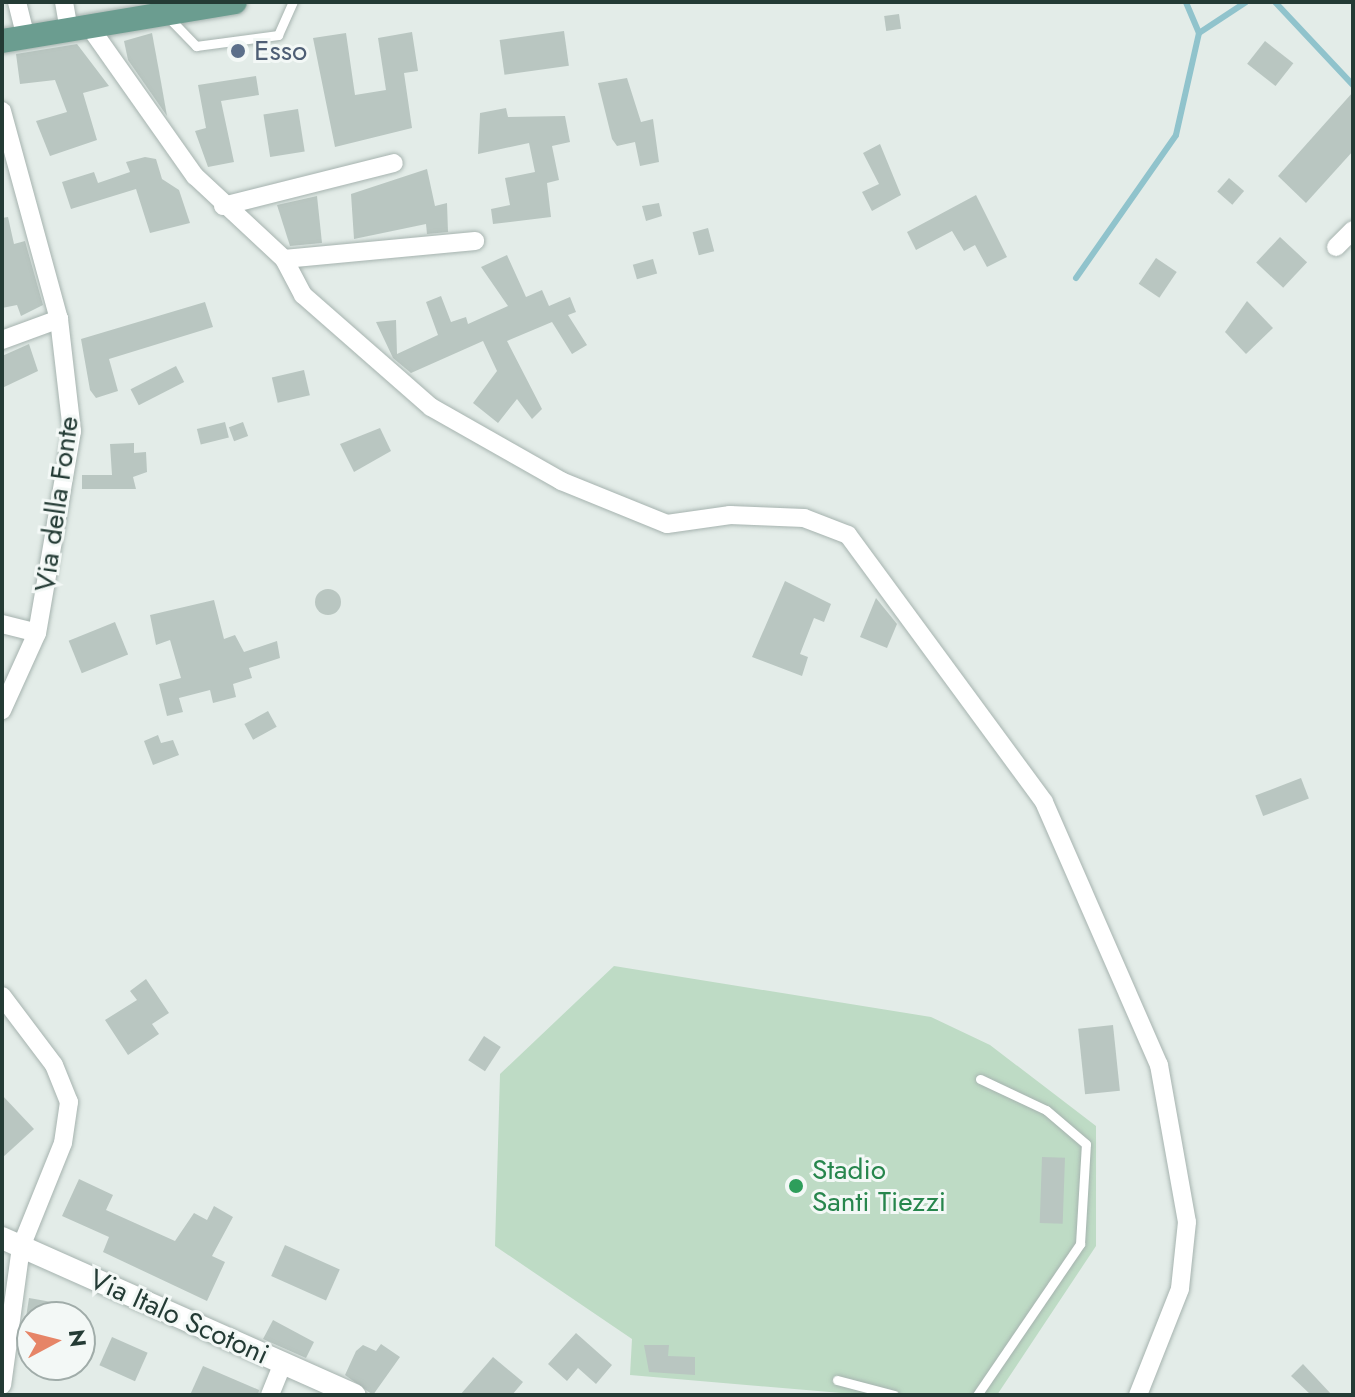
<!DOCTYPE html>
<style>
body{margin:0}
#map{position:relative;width:1355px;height:1397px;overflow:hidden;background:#e3ece8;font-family:Jost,sans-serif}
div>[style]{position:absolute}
.green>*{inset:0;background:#bedbc5}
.stream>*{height:6px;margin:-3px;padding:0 3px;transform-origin:3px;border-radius:3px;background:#90c3cc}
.building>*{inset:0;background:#b9c6c1;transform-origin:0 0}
.round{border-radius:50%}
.roads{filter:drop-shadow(0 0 2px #a6b3af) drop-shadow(0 0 2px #a6b3af)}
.service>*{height:9px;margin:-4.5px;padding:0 4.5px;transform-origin:4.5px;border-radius:4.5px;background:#fff}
.minor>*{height:18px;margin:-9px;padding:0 9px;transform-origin:9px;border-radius:9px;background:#fff}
.tertiary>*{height:22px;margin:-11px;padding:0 11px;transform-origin:11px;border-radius:11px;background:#fff}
.primary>*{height:24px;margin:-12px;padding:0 12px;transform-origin:12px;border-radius:12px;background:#6b9d90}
.dots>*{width:22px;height:22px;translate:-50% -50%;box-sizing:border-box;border:4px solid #f3f8f6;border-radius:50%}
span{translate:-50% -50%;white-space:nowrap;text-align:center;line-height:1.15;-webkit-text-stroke:6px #f3f8f6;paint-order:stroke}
.service-label{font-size:28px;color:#4e5e75}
.left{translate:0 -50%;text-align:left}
.street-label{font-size:28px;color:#243b35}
.leisure-label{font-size:28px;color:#27864d}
.frame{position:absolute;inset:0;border:4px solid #243b35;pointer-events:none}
.north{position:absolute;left:16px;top:1301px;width:80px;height:80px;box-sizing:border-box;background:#f3f8f6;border:2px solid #a0aca9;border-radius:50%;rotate:83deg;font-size:22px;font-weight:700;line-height:32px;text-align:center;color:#243b35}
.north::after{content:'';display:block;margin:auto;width:28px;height:36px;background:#e68567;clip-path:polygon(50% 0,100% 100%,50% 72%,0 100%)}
</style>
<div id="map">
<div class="green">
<i style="clip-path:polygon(614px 966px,931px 1017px,990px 1045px,1096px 1126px,1096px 1246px,997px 1395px,865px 1395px,630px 1375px,632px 1339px,495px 1246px,500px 1074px)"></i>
</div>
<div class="stream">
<i style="left:1275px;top:2px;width:114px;rotate:46.8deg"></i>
<i style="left:1199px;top:33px;width:56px;rotate:-33.4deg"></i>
<i style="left:1076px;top:278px;width:174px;rotate:-55deg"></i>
<i style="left:1176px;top:135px;width:105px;rotate:-77.3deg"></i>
<i style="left:1199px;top:33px;width:34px;rotate:-113deg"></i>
</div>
<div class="building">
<i style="left:899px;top:14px;width:15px;height:15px;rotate:82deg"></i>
<i style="left:564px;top:31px;width:35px;height:65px;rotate:82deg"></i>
<i style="clip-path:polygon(412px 32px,418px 71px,404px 73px,412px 128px,335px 147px,313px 38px,346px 33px,355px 95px,386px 90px,378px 38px)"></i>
<i style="clip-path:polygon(152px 33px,161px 82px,167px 116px,128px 60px,124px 41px)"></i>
<i style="left:1265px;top:41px;width:36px;height:29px;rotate:38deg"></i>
<i style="clip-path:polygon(77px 44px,109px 86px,83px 93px,97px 140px,50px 156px,36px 121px,67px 112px,55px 80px,20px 84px,16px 54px)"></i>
<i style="clip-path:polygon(256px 76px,259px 95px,221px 101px,234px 162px,208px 167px,195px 131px,206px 128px,198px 85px)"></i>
<i style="clip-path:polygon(627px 78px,641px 122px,653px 119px,659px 162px,640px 166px,635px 142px,617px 146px,612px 139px,598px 83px)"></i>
<i style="clip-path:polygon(1353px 92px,1353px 151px,1306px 203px,1278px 176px)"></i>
<i style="clip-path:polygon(506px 108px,508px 117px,565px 116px,570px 142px,552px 146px,559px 180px,547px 183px,551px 217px,493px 224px,491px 209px,510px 205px,505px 178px,535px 172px,529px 143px,478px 154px,480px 113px)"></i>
<i style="left:298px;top:109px;width:43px;height:35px;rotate:81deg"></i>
<i style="clip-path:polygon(880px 144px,901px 195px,872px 211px,862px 192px,879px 184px,863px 153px)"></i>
<i style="clip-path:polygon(145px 157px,156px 159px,162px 179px,179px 190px,190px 223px,150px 233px,136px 189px,71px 209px,62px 182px,94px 172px,98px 183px,130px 172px,126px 162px)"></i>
<i style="clip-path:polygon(427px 169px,435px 206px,447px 203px,448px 232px,427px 234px,426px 224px,354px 239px,351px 194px)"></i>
<i style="left:1229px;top:178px;width:20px;height:18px;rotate:41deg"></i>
<i style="clip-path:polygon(976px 195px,1007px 257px,987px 267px,975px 245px,964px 251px,952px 231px,916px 250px,907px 232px)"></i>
<i style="clip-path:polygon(317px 196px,322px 243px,290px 246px,277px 205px)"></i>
<i style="clip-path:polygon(659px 203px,662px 216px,646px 221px,642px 206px)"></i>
<i style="clip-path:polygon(8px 217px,14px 244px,25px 241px,43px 305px,21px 316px,17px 305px,2px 308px,2px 218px)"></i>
<i style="left:708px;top:228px;width:24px;height:16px;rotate:75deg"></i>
<i style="left:1280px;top:237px;width:37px;height:35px;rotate:43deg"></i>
<i style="clip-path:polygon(507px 255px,526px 297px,542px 290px,549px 306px,570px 297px,576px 312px,568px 315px,587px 345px,572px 354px,552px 322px,507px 341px,542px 409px,532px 419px,517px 399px,498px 423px,473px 403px,497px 371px,483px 341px,411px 373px,393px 358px,376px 322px,396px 320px,397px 354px,438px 335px,426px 302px,441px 296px,451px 322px,466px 317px,468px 324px,508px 306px,481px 267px)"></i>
<i style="left:1156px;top:258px;width:25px;height:31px;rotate:34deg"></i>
<i style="left:653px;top:259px;width:15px;height:21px;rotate:74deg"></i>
<i style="clip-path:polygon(1247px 301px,1273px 328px,1246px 354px,1225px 332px)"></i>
<i style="clip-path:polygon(205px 302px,213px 327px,109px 359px,118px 391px,96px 398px,90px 390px,81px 339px)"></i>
<i style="clip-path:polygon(29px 344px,38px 371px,2px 388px,2px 356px)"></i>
<i style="left:176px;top:366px;width:18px;height:51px;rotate:63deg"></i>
<i style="left:304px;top:370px;width:26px;height:33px;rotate:77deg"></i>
<i style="left:225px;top:422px;width:16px;height:29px;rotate:76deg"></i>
<i style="left:243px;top:422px;width:15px;height:15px;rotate:70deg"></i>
<i style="clip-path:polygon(380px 428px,391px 451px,354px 472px,340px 444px)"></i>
<i style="clip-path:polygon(134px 443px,134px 453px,146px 452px,147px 472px,133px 477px,136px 489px,82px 489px,82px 475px,112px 475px,110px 444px)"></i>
<i style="clip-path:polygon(785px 581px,831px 604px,824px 622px,814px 618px,800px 654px,808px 657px,802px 676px,752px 657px)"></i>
<i class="round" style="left:315px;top:589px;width:26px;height:26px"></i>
<i style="clip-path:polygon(876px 598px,897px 624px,887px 648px,860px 637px)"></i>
<i style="clip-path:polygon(214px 600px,224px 639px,235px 635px,244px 652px,277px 641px,280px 658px,249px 668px,252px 678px,233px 684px,236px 697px,213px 703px,210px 690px,179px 698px,183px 712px,167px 716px,159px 684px,181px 678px,170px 640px,156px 645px,150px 615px)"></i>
<i style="left:115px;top:622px;width:35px;height:50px;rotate:68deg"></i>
<i style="left:268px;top:711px;width:18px;height:27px;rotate:61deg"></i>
<i style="clip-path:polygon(158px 735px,161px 743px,173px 740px,179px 755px,153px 765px,144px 741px)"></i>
<i style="left:1301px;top:778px;width:22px;height:49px;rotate:69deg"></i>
<i style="clip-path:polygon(146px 979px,169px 1013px,152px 1024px,159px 1034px,128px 1055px,105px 1020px,137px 1000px,130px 991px)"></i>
<i style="left:1113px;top:1025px;width:66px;height:35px;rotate:84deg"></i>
<i style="left:484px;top:1036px;width:20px;height:29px;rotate:33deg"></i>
<i style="clip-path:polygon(2px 1095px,34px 1129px,2px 1158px)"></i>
<i style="left:1042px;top:1157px;width:23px;height:66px;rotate:2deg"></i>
<i style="clip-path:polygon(79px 1179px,113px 1195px,106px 1210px,175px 1241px,194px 1213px,207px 1220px,214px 1206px,233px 1217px,212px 1256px,225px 1262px,207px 1301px,103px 1252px,109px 1237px,62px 1216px)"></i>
<i style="left:285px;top:1245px;width:60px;height:34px;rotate:24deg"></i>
<i style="clip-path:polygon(29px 1298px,63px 1304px,61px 1317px,26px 1317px)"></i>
<i style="clip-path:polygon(273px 1320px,314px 1342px,306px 1358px,263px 1339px)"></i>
<i style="clip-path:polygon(576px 1333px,612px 1365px,596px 1384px,578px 1368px,567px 1381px,548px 1364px)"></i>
<i style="left:112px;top:1337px;width:39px;height:31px;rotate:24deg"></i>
<i style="clip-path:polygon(381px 1344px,400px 1357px,373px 1395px,345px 1375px,356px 1351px,363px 1345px,376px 1351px)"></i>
<i style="clip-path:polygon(644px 1345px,669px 1345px,668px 1356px,695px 1357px,695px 1375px,649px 1372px)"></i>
<i style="clip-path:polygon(493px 1357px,523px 1382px,512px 1395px,460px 1395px)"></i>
<i style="clip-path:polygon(1303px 1364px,1332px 1395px,1311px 1395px,1291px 1376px)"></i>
<i style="clip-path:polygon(203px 1366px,259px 1390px,258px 1395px,190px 1395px)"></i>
</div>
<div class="roads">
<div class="service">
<i style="left:167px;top:16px;width:42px;rotate:46deg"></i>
<i style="left:196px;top:46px;width:83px;rotate:-7.6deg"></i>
<i style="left:278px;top:35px;width:36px;rotate:-66deg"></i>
<i style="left:837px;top:1380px;width:59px;rotate:14.7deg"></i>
<i style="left:977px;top:1395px;width:183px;rotate:-55.7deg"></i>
<i style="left:1080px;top:1244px;width:100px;rotate:-86.6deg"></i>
<i style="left:1086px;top:1144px;width:52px;rotate:-139.6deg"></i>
<i style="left:1046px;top:1110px;width:73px;rotate:-154.8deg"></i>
</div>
<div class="minor">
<i style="left:17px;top:2px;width:36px;rotate:76deg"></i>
<i style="left:64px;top:2px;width:28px;rotate:80deg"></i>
<i style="left:89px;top:26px;width:184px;rotate:54.8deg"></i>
<i style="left:195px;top:176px;width:122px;rotate:43deg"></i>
<i style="left:284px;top:259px;width:41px;rotate:62.2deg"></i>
<i style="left:303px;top:295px;width:170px;rotate:41.2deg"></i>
<i style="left:431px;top:407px;width:150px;rotate:29.6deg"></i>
<i style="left:561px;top:481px;width:114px;rotate:22.1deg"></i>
<i style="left:667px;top:524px;width:64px;rotate:-8.1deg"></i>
<i style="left:730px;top:515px;width:74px;rotate:2.3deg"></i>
<i style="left:804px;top:518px;width:47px;rotate:21.1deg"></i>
<i style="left:848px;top:535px;width:331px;rotate:53.7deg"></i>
<i style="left:1044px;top:802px;width:287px;rotate:66.4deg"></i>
<i style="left:1159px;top:1065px;width:159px;rotate:79.9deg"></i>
<i style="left:1187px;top:1222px;width:67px;rotate:96deg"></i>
<i style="left:1180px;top:1289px;width:114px;rotate:111.6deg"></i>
<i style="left:2px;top:111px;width:216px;rotate:74.7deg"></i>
<i style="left:59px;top:319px;width:113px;rotate:83.4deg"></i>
<i style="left:72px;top:431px;width:205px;rotate:99.8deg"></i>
<i style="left:37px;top:633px;width:85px;rotate:114.4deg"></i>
<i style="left:223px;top:206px;width:176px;rotate:-14.1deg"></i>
<i style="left:1336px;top:247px;width:24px;rotate:-45deg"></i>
<i style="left:284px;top:259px;width:192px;rotate:-5.4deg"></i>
<i style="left:2px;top:340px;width:61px;rotate:-20.2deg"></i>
<i style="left:2px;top:624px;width:36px;rotate:14deg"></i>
<i style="left:2px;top:996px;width:86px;rotate:53deg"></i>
<i style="left:54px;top:1065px;width:40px;rotate:68deg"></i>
<i style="left:69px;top:1102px;width:41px;rotate:98.3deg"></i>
<i style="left:63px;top:1143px;width:112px;rotate:112deg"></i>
<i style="left:21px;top:1247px;width:139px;rotate:97.8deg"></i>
<i style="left:270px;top:1395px;width:35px;rotate:-68deg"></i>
</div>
<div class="tertiary">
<i style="left:2px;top:1238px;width:386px;rotate:24deg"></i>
</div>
<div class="primary">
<i style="left:2px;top:41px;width:236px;rotate:-9.5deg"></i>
</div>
</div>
<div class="dots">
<i style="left:238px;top:51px;background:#5c6f8a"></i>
<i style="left:796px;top:1186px;background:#2e9e5b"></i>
</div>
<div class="service-label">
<span class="left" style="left:254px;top:51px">Esso</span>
</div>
<div class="street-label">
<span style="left:57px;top:504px;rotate:-82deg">Via della Fonte</span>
<span style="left:179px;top:1317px;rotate:24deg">Via Italo Scotoni</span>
</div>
<div class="leisure-label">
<span class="left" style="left:812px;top:1186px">Stadio<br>Santi Tiezzi</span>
</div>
<div class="frame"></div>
<div class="north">N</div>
</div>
